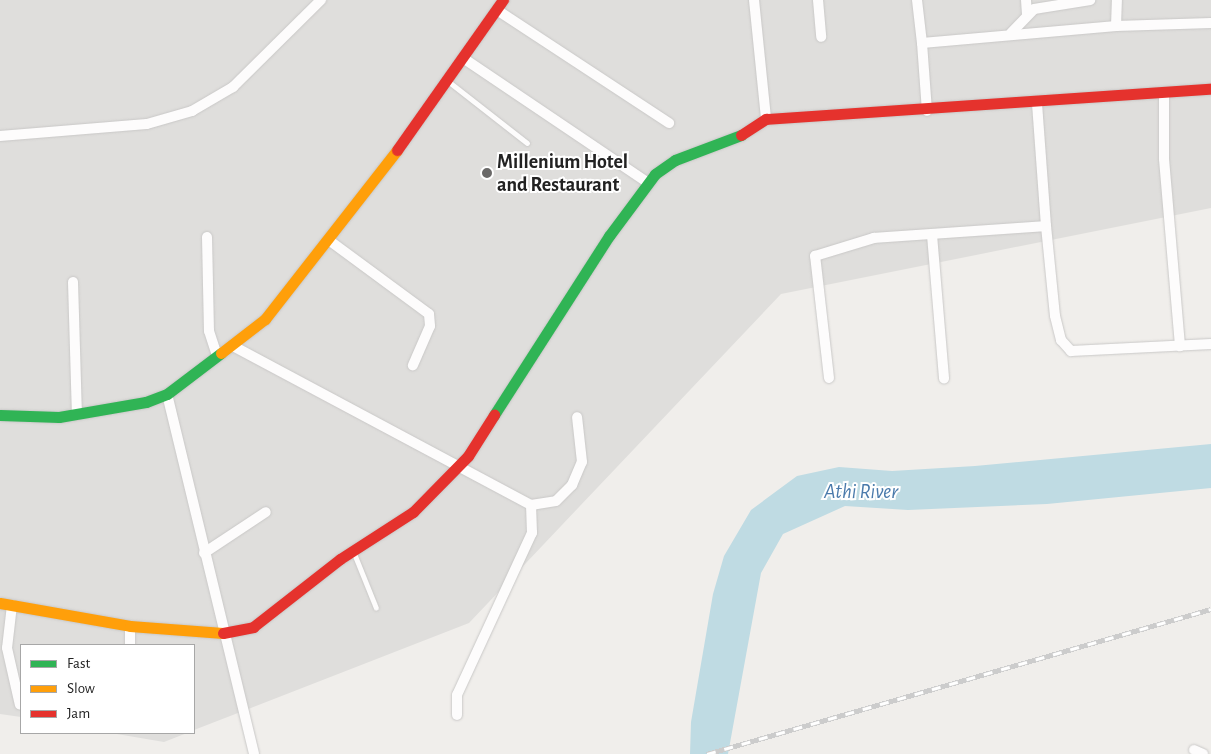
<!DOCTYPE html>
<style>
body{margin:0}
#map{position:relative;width:1211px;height:754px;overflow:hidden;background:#f0eeeb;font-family:"Alegreya Sans",sans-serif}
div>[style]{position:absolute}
.residential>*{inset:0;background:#dfdedc}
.water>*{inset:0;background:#bfdbe3}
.roads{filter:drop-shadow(0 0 1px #c9c8c7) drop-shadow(0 0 1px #c9c8c7)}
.lane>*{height:5px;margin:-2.5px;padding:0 2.5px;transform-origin:2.5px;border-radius:2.5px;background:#fdfcfc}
.street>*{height:10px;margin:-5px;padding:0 5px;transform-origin:5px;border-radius:5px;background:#fdfcfc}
.fast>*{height:11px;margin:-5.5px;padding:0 5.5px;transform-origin:5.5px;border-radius:5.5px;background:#30b455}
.slow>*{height:11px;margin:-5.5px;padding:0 5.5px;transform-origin:5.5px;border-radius:5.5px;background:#ff9f0a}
.jam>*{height:11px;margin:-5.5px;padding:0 5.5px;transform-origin:5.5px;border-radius:5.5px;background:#e5322d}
.rail>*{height:5px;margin-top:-2.5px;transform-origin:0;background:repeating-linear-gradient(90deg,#fff 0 9px,#ccc 0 18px);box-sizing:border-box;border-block:1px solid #ccc}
.dots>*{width:14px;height:14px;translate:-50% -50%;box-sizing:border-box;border:2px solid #fff;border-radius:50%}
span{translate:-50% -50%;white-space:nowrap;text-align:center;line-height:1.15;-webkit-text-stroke:4px #fff;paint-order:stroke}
.poi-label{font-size:20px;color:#222;font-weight:700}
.left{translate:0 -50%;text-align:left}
.water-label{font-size:21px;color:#4a7aab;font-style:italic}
.legend{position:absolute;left:20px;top:644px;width:175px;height:90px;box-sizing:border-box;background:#fff;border:1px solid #a7a7a7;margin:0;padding:6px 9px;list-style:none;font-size:15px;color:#222}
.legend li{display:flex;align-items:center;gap:10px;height:25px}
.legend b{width:25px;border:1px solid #a7a7a7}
</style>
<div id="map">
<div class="residential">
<i style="clip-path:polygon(0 0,1211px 0,1211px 208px,781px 294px,469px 623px,194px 730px,194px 645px,21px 645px,21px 717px,0 714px)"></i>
<i style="clip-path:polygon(111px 733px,187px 733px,164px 742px)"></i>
</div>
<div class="water">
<i style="clip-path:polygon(1211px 444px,1211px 488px,1047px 504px,908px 510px,845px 506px,783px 534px,761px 573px,728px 754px,690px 754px,691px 722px,713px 594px,724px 556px,751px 510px,797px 476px,839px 467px,892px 471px,975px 466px)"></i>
</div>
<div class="roads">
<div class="lane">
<i style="left:449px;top:82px;width:99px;rotate:38deg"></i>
<i style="left:353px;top:551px;width:61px;rotate:68deg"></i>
</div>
<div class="street">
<i style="left:754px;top:0;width:120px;rotate:84.2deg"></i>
<i style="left:818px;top:0;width:37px;rotate:85deg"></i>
<i style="left:917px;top:0;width:43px;rotate:83.4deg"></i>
<i style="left:922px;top:43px;width:195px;rotate:-5deg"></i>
<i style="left:1116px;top:26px;width:26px;rotate:-88deg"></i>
<i style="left:1026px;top:0;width:14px;rotate:86deg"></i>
<i style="left:497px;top:10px;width:206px;rotate:33.3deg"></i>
<i style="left:1116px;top:26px;width:95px;rotate:-1.8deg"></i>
<i style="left:1011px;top:33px;width:33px;rotate:-46deg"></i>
<i style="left:1034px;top:9px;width:57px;rotate:-9.1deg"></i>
<i style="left:922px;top:43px;width:68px;rotate:85.8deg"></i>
<i style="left:463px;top:58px;width:222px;rotate:34deg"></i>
<i style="left:1164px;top:92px;width:67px;rotate:90deg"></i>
<i style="left:1164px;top:159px;width:188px;rotate:85.1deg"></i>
<i style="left:0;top:136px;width:147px;rotate:-4.7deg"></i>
<i style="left:147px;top:124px;width:47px;rotate:-16.1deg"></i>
<i style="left:192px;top:111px;width:48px;rotate:-30.3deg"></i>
<i style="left:233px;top:87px;width:124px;rotate:-44.7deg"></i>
<i style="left:1046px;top:226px;width:90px;rotate:84.3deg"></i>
<i style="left:1055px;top:316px;width:25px;rotate:76deg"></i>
<i style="left:1061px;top:340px;width:15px;rotate:48deg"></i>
<i style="left:1071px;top:351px;width:140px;rotate:-2.9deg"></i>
<i style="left:932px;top:235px;width:144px;rotate:85.2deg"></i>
<i style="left:207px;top:237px;width:94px;rotate:88.8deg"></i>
<i style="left:209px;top:331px;width:25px;rotate:72deg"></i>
<i style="left:330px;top:241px;width:123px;rotate:36.4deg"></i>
<i style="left:429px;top:314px;width:12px;rotate:85deg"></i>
<i style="left:430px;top:326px;width:43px;rotate:113.6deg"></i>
<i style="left:73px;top:282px;width:133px;rotate:88.3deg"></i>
<i style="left:233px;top:346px;width:338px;rotate:28.1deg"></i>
<i style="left:531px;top:505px;width:25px;rotate:-9deg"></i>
<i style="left:556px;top:501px;width:23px;rotate:-45deg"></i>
<i style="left:572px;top:485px;width:25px;rotate:-67deg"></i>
<i style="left:582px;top:462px;width:45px;rotate:-96.3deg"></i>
<i style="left:829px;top:378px;width:123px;rotate:-96.5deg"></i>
<i style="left:815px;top:256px;width:62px;rotate:-17deg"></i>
<i style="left:874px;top:238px;width:172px;rotate:-4deg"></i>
<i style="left:1046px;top:226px;width:122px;rotate:-94.2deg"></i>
<i style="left:167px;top:394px;width:370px;rotate:76.4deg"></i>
<i style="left:204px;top:553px;width:74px;rotate:-33.5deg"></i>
<i style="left:12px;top:605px;width:43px;rotate:96.6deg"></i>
<i style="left:7px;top:648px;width:58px;rotate:77.2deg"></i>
<i style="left:130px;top:645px;width:19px;rotate:-90deg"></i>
<i style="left:457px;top:715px;width:20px;rotate:-90deg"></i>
<i style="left:457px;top:695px;width:179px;rotate:-65.2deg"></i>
<i style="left:532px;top:533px;width:28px;rotate:-92deg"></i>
<i style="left:1194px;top:750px;width:10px;rotate:24deg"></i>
</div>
<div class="fast">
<i style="left:0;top:415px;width:59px;rotate:1.9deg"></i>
<i style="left:59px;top:417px;width:88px;rotate:-9.8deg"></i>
<i style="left:146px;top:402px;width:22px;rotate:-21deg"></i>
<i style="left:167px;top:394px;width:68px;rotate:-37.2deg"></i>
<i style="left:494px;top:415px;width:213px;rotate:-57.3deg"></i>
<i style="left:609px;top:236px;width:77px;rotate:-53.4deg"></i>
<i style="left:655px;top:174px;width:24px;rotate:-35deg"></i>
<i style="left:675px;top:160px;width:71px;rotate:-20.7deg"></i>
</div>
<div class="slow">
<i style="left:221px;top:353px;width:56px;rotate:-37.7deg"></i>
<i style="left:265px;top:319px;width:214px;rotate:-52deg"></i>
<i style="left:0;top:603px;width:132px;rotate:10deg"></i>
<i style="left:130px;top:626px;width:93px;rotate:4.3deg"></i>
</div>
<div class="jam">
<i style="left:741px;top:135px;width:30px;rotate:-33deg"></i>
<i style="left:766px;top:119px;width:446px;rotate:-3.9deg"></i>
<i style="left:397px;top:150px;width:184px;rotate:-54.8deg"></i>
<i style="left:223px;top:633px;width:31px;rotate:-11deg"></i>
<i style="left:253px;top:627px;width:110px;rotate:-38deg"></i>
<i style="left:340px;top:559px;width:87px;rotate:-32.8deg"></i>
<i style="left:413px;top:512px;width:78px;rotate:-45.5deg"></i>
<i style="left:468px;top:456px;width:49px;rotate:-57.6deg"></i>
</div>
</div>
<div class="rail">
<i style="left:707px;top:754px;width:524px;rotate:-16.05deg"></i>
</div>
<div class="dots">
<i style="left:487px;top:173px;background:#6a6968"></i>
</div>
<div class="poi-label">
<span class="left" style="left:497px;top:174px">Millenium Hotel<br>and Restaurant</span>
</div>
<div class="water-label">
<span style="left:861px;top:492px">Athi River</span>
</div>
<ul class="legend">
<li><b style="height:6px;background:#30b455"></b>Fast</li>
<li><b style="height:6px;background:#ff9f0a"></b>Slow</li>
<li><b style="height:6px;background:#e5322d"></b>Jam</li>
</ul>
</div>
